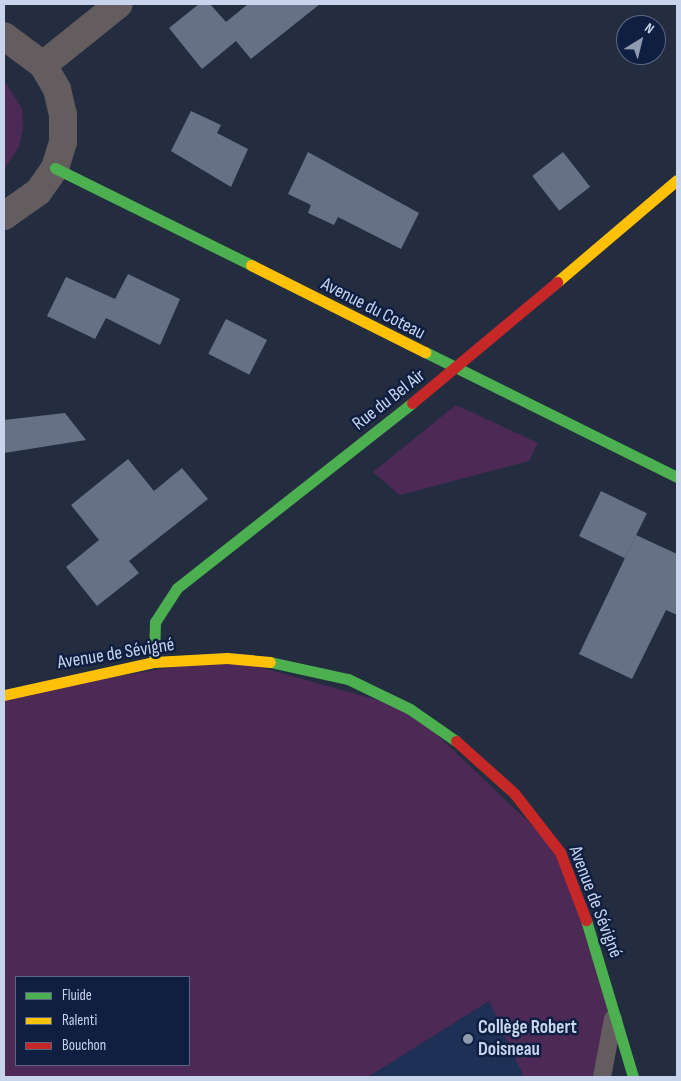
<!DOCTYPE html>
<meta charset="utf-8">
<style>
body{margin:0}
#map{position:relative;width:681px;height:1081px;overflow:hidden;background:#242d40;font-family:"Sofia Sans Condensed",sans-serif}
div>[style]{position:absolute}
.built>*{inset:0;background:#1e3056}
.green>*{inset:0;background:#4d2955}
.building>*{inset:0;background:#677186;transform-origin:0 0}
.lane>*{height:18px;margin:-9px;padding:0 9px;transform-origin:9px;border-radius:9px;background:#635d5f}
.street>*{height:28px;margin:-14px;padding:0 14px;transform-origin:14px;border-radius:14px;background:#635d5f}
.fast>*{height:11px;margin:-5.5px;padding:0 5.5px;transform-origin:5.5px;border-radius:5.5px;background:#4caf50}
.slow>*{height:11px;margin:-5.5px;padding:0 5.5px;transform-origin:5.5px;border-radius:5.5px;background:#ffc107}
.jam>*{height:11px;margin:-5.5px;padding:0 5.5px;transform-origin:5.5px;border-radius:5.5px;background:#c62828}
.dots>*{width:14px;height:14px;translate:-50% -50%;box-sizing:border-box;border:2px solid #0f1f41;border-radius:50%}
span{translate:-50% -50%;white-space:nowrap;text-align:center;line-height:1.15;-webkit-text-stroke:5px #0f1f41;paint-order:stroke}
.street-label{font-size:19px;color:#c8d4eb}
.poi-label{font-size:19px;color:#c8d4eb;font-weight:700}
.left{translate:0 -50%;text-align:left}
.frame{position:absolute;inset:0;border:5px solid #c8d4eb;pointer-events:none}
.legend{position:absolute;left:15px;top:976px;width:175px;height:90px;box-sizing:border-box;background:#0f1f41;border:1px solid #596785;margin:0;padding:6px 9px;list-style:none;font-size:15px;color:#c8d4eb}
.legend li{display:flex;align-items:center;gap:10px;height:25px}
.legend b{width:25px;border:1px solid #596785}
.north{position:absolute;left:616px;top:15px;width:50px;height:50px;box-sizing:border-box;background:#0f1f41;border:1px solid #596785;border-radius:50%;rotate:36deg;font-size:14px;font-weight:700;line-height:20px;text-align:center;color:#c8d4eb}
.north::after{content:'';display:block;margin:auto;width:18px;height:22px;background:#8f9aaf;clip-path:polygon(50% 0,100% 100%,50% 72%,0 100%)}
</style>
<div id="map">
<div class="built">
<i style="clip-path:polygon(490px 1001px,524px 1077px,368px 1077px)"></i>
</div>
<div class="green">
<i style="clip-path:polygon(4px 80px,22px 109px,23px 128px,19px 147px,4px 169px)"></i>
<i style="clip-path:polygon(456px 405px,538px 443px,529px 461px,400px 495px,373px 472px)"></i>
<i style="clip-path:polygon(evenodd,227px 658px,410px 709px,560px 852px,615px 1008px,602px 1077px,524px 1077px,489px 1001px,368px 1077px,4px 1077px,4px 695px,227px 658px,16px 977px,189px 977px,189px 1065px,16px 1065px,16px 977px)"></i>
</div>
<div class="building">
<i style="clip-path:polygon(199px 4px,210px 4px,226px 22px,248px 4px,320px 4px,251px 59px,236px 41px,202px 69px,169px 28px)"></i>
<i style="clip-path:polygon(191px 111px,221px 125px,217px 133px,248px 149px,231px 187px,171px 151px)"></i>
<i style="clip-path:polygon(308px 152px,419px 213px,401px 249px,338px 217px,334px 225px,308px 213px,311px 205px,288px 194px)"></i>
<i style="left:563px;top:152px;width:44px;height:39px;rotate:52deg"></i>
<i style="clip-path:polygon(128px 274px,180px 299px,160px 345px,106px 318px,95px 339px,47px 316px,66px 277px,115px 299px)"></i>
<i style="left:226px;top:319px;width:46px;height:39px;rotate:27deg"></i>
<i style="clip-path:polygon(65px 413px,86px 440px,4px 453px,4px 420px)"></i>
<i style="clip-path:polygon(128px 459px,154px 491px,182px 468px,208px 499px,129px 561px,139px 573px,97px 606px,66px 567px,99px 540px,71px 505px)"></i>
<i style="left:601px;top:491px;width:51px;height:50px;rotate:26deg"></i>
<i style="clip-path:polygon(636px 535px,677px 554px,677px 615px,666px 610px,632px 679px,579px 654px)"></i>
</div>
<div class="lane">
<i style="left:602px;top:1077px;width:59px;rotate:-79.3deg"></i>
</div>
<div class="street">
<i style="left:4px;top:36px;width:49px;rotate:36.6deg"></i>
<i style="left:43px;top:65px;width:28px;rotate:60deg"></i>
<i style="left:57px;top:89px;width:27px;rotate:77deg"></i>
<i style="left:63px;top:115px;width:27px;rotate:90deg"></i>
<i style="left:63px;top:142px;width:27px;rotate:107deg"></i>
<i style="left:55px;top:168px;width:29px;rotate:125deg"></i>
<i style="left:38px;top:192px;width:42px;rotate:144.8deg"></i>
<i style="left:43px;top:65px;width:97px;rotate:-38.8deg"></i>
</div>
<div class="fast">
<i style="left:55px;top:168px;width:219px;rotate:26.3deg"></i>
<i style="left:425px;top:352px;width:281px;rotate:26.4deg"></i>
<i style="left:154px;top:662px;width:40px;rotate:-88.6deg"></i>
<i style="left:155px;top:622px;width:40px;rotate:-57.1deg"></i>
<i style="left:177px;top:588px;width:299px;rotate:-38.2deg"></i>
<i style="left:270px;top:662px;width:80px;rotate:12.3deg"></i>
<i style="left:348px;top:679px;width:69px;rotate:25.8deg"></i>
<i style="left:410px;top:709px;width:56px;rotate:34.8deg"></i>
<i style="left:586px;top:920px;width:164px;rotate:73.3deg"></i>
</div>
<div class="slow">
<i style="left:251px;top:265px;width:195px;rotate:26.6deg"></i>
<i style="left:557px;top:282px;width:157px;rotate:-40.4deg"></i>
<i style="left:4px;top:695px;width:154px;rotate:-12.4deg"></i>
<i style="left:154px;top:662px;width:73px;rotate:-3.1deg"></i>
<i style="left:227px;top:658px;width:43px;rotate:5.3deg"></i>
</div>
<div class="jam">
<i style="left:412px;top:403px;width:189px;rotate:-39.8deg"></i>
<i style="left:456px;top:741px;width:78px;rotate:41.9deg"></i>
<i style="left:514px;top:793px;width:75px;rotate:52.1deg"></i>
<i style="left:560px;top:852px;width:73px;rotate:69.1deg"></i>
</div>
<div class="dots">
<i style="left:468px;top:1039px;background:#8f9aaf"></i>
</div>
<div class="street-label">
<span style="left:373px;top:309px;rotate:27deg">Avenue du Coteau</span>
<span style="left:389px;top:400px;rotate:-38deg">Rue du Bel Air</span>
<span style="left:116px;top:654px;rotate:-9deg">Avenue de Sévigné</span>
<span style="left:595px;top:902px;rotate:69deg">Avenue de Sévigné</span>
</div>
<div class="poi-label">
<span class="left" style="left:478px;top:1039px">Collège Robert<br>Doisneau</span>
</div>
<div class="frame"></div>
<ul class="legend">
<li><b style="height:6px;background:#4caf50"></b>Fluide</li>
<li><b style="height:6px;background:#ffc107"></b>Ralenti</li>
<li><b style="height:6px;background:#c62828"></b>Bouchon</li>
</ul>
<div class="north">N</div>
</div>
